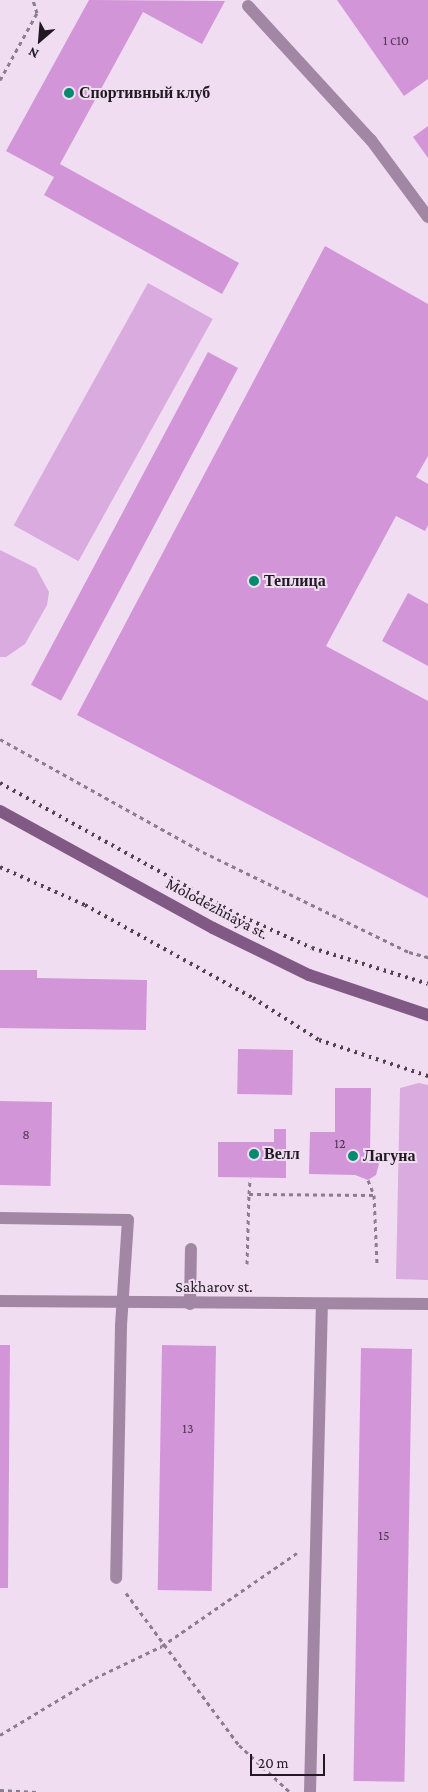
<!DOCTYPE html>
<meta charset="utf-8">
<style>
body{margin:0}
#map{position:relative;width:428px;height:1792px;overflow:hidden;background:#f0ddf1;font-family:"Crimson Pro",serif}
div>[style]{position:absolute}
.green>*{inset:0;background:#d9abde;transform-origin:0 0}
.building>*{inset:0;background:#d295d8;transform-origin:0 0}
.path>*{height:3px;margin-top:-1.5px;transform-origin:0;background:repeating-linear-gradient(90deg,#8b7e8c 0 4px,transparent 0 8px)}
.service>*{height:12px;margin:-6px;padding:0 6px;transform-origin:6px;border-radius:6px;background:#a187a4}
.minor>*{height:12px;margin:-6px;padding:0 6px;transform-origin:6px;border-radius:6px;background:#a187a4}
.secondary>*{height:12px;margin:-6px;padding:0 6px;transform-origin:6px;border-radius:6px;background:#805a84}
.rail>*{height:4px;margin-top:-2px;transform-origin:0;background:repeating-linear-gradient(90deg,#4d444e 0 2.5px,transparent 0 7.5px)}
.dots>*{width:14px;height:14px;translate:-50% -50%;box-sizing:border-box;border:2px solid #f0ddf1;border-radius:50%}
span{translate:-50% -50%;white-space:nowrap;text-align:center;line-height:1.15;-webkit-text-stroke:4px #f0ddf1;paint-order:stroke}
.number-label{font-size:14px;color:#4c384f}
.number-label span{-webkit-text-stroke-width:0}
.poi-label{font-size:16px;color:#201921;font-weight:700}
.left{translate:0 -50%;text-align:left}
.street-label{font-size:16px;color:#201921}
.north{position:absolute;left:15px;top:15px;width:50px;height:50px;-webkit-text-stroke:4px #f0ddf1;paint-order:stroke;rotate:207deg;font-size:14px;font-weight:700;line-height:20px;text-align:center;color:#201921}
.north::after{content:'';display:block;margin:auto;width:18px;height:22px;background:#201921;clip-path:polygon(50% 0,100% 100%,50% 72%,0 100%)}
.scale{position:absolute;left:250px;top:1754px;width:75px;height:22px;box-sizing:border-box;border:2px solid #201921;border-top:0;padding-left:6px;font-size:15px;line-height:18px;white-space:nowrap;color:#201921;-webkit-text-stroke:4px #f0ddf1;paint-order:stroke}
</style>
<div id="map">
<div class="green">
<i style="left:148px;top:283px;width:74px;height:277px;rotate:29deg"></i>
<i style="clip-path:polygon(0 550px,36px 568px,49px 592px,47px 605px,25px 644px,6px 657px,0 657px)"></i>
<i style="clip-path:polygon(419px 1083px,428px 1085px,428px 1280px,396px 1279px,400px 1088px)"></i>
</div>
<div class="building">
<i style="clip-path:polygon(89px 0,225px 1px,202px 44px,143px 12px,60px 164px,239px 263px,222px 294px,44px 195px,54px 177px,6px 151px)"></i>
<i style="clip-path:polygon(337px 0,428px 0,428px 79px,404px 96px)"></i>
<i style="clip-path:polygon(428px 126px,428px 158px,413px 137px)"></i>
<i style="clip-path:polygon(325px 246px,428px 304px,428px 456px,416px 477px,428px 484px,428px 525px,425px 531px,396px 516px,326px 646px,428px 701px,428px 898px,77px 715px)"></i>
<i style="left:208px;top:352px;width:34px;height:377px;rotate:28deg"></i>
<i style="clip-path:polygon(408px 593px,428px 604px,428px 666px,382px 641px)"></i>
<i style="clip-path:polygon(0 970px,37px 970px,37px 978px,147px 980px,146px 1030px,0 1028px)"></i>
<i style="left:238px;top:1049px;width:55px;height:45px;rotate:1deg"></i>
<i style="clip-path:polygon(335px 1088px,371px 1088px,370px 1155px,379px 1164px,376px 1175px,368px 1180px,355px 1175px,309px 1174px,310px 1132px,335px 1132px)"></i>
<i style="left:0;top:1101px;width:52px;height:84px;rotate:1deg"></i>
<i style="clip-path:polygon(274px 1129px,286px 1129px,286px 1178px,218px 1177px,218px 1142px,274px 1142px)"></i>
<i style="clip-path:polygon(0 1345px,10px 1345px,8px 1588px,0 1588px)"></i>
<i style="left:162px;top:1345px;width:54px;height:245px;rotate:1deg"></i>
<i style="left:361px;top:1348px;width:51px;height:433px;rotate:1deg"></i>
</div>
<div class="path">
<i style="left:0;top:80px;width:77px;rotate:-61.1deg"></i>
<i style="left:37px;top:13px;width:14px;rotate:-107deg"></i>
<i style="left:0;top:739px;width:232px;rotate:29.1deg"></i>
<i style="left:203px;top:852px;width:229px;rotate:25.9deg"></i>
<i style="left:409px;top:952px;width:20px;rotate:15deg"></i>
<i style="left:368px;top:1180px;width:16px;rotate:68deg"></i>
<i style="left:249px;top:1194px;width:16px;rotate:-86deg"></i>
<i style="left:247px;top:1264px;width:70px;rotate:-88.4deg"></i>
<i style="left:249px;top:1194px;width:125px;rotate:0.5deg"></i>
<i style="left:374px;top:1195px;width:70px;rotate:87.5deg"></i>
<i style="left:126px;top:1593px;width:189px;rotate:53.4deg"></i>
<i style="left:239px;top:1745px;width:69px;rotate:42.7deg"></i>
<i style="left:0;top:1735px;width:111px;rotate:-31deg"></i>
<i style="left:95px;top:1678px;width:74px;rotate:-25.5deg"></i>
<i style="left:162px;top:1646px;width:164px;rotate:-34.6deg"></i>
<i style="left:0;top:1790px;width:37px;rotate:3deg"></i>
</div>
<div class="service">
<i style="left:248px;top:6px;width:182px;rotate:47.5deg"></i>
<i style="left:371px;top:140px;width:96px;rotate:53.5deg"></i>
<i style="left:0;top:1218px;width:128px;rotate:0.9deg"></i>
<i style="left:128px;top:1220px;width:106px;rotate:93.8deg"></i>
<i style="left:121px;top:1326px;width:252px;rotate:91.1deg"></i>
<i style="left:190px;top:1304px;width:55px;rotate:-89deg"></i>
<i style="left:310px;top:1792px;width:488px;rotate:-88.6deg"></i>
</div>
<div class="minor">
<i style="left:0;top:1301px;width:428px;rotate:0.4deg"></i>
</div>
<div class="secondary">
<i style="left:0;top:811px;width:243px;rotate:28.8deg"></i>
<i style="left:213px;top:928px;width:107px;rotate:26.1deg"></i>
<i style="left:309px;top:975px;width:126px;rotate:18.6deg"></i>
</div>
<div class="rail">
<i style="left:0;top:783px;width:270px;rotate:29deg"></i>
<i style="left:236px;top:914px;width:83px;rotate:24.1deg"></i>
<i style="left:312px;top:948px;width:121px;rotate:17.2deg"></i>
<i style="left:0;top:867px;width:93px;rotate:24.1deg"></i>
<i style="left:85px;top:905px;width:192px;rotate:29deg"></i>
<i style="left:253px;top:998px;width:78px;rotate:32.5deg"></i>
<i style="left:319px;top:1040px;width:115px;rotate:18.3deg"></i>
</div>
<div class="dots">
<i style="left:69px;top:93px;background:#008a70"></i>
<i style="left:254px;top:581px;background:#008a70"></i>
<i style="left:254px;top:1154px;background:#008a70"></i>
<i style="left:353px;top:1156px;background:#008a70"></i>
</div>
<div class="number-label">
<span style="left:396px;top:40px">1 с10</span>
<span style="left:26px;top:1134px">8</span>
<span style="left:340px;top:1143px">12</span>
<span style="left:188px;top:1428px">13</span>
<span style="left:384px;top:1535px">15</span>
</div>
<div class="poi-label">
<span class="left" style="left:79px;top:93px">Спортивный клуб</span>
<span class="left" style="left:264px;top:581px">Теплица</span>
<span class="left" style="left:264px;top:1154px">Велл</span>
<span class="left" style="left:363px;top:1156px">Лагуна</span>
</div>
<div class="street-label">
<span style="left:217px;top:909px;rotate:28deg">Molodezhnaya st.</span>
<span style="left:214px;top:1287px">Sakharov st.</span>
</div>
<div class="north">N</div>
<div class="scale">20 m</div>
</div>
